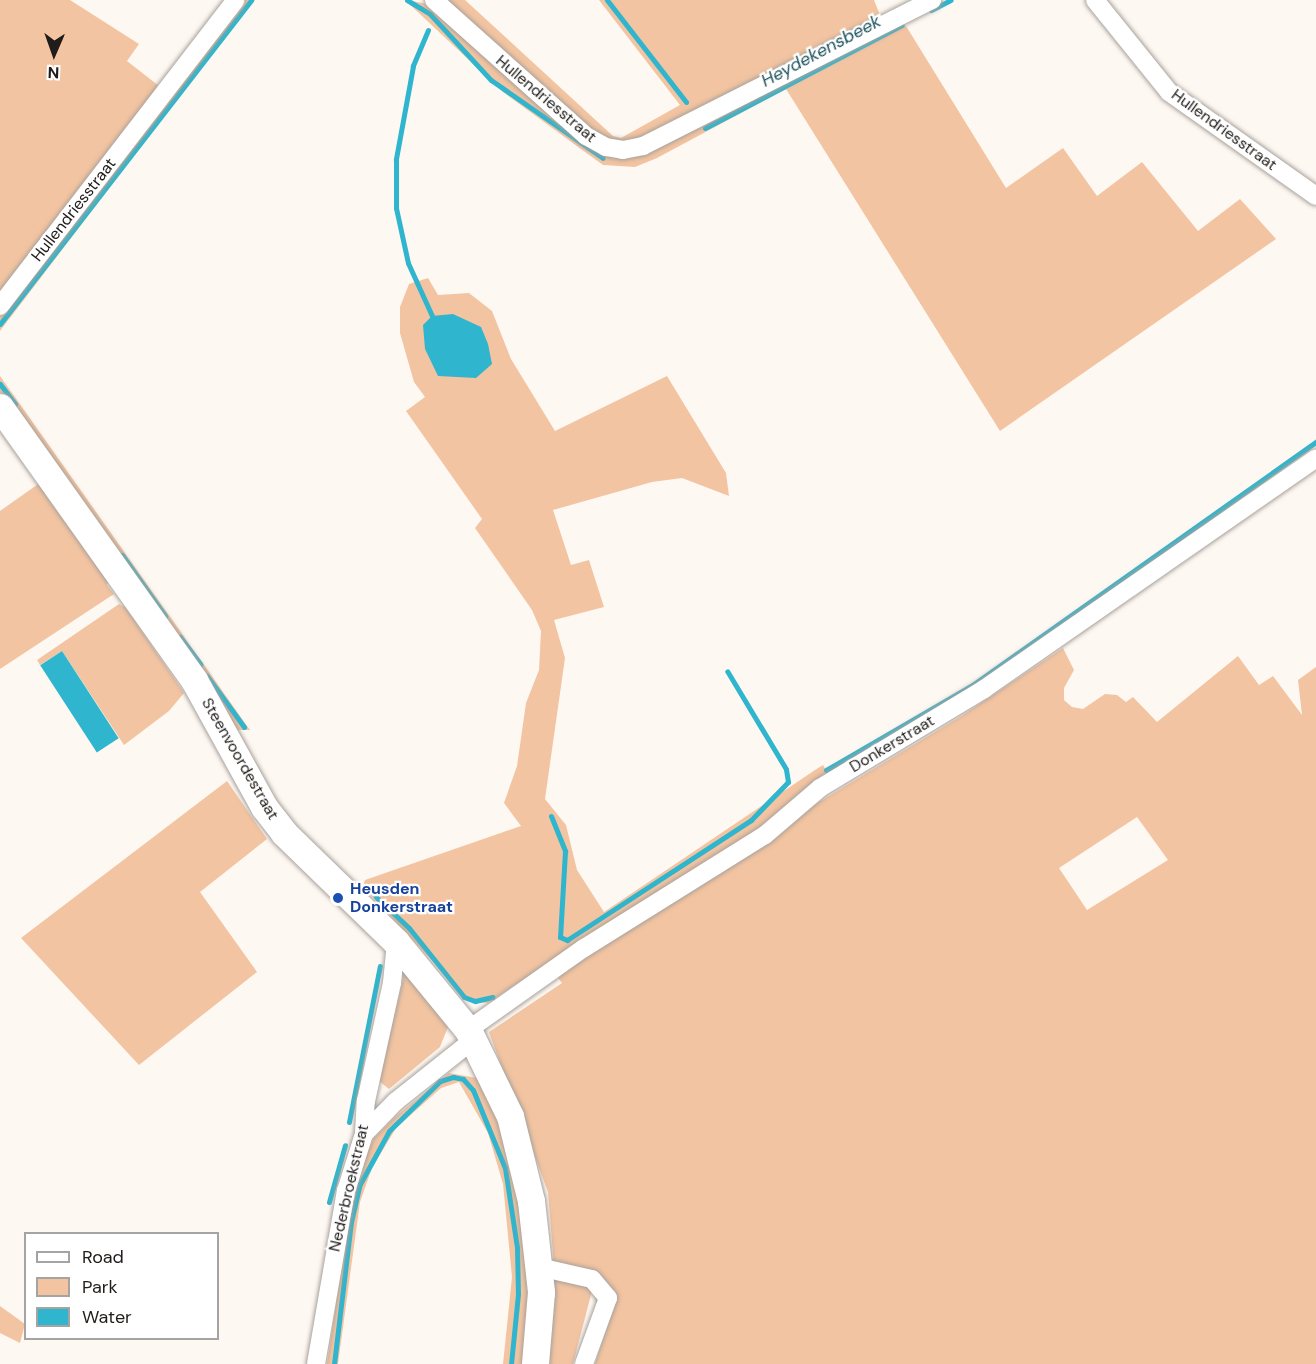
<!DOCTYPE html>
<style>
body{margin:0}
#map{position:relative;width:1316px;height:1364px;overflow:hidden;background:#fef8f3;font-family:"DM Sans",sans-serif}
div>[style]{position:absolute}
.green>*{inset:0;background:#f3c4a1}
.water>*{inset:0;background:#2fb5cd;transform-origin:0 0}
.stream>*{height:5px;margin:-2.5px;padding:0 2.5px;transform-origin:2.5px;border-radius:2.5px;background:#2fb5cd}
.roads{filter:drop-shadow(0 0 2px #a8a19b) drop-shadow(0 0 2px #a8a19b)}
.street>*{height:18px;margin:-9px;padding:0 9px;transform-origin:9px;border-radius:9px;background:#fff}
.secondary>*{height:27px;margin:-13.5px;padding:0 13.5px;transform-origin:13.5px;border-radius:13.5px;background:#fff}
.dots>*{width:16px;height:16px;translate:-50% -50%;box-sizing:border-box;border:3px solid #fff;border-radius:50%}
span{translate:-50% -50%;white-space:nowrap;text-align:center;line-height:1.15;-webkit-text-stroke:4.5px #fff;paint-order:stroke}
.street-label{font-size:16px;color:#1f1c1a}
.transit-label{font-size:16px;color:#164399;font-weight:700}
.left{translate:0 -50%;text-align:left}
.water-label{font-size:18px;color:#1d535d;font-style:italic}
.legend{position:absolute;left:24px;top:1232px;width:195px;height:108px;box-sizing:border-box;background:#fff;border:2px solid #a5a4a3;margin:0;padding:8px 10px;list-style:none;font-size:18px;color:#1f1c1a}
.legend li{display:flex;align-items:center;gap:12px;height:30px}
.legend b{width:30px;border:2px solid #a5a4a3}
.north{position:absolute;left:24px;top:24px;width:60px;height:60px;-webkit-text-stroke:4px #fff;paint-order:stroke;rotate:182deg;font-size:16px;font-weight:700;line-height:24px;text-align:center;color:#1f1c1a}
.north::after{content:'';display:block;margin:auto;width:21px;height:27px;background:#1f1c1a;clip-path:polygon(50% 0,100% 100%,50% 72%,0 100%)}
</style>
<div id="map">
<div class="green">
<i style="clip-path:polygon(0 0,70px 0,139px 44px,127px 61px,159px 86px,0 294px)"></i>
<i style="clip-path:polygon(242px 0,253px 0,0 331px,0 313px)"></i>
<i style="clip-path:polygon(405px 0,429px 4px,610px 154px,782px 80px,786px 89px,906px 26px,1006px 188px,1063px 148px,1097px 196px,1142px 162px,1198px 231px,1240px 199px,1276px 239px,1000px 431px,786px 89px,657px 158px,635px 167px,603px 165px,503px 92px)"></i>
<i style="clip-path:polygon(447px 0,465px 0,613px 136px,621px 138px,680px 105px,599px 0,874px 0,880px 15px,645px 137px,612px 143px,598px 137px)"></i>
<i style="clip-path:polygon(evenodd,428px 278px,438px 295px,469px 293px,492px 311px,511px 359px,555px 431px,667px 376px,726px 473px,729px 496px,682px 478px,652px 482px,553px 510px,571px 565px,589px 560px,604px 607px,554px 620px,565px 658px,545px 799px,566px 825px,577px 870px,604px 912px,815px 770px,823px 765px,828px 774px,803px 790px,814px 805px,960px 717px,1063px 648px,1074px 670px,1064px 688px,1064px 700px,1072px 707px,1083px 709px,1105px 694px,1117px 695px,1126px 702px,1133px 697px,1157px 722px,1238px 656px,1259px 685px,1273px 676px,1302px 715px,1298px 680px,1316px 667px,1316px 1364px,595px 1364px,607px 1327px,592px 1291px,573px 1364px,545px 1364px,554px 1266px,548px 1192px,489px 1032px,562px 983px,547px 964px,488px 1003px,470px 1001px,363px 887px,365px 880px,521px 826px,504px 803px,517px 766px,526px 703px,539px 670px,541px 631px,532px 610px,475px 528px,482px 519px,406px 411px,425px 397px,414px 382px,400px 333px,400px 307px,409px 284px,428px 278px,1137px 817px,1168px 860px,1087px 910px,1059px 868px,1137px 817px)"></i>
<i style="clip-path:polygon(0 376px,250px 730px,232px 730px,0 392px)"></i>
<i style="clip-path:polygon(41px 482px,110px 575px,107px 585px,114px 594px,0 669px,0 511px)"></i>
<i style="clip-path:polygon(119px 604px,126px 608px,184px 693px,169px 711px,124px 745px,62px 651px,40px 665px,37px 660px)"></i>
<i style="clip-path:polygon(227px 781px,267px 839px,200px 892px,257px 972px,139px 1065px,21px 938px)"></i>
<i style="clip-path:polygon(406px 966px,445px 1013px,448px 1027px,440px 1047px,389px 1089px,379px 1081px)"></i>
<i style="clip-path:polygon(449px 1073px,477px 1078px,487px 1092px,512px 1159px,530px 1269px,526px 1364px,503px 1364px,512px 1277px,503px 1184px,488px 1133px,459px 1082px,441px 1088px,396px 1128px,372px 1168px,360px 1202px,338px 1364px,327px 1364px,350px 1212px,362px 1164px,374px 1138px,395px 1117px)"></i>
<i style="clip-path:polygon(0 1306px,25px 1324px,20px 1343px,0 1333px)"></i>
</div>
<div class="water">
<i style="clip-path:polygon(453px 314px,481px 327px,488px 344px,492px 364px,476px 378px,438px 376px,425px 349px,423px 325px,432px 316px)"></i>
<i style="left:62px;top:651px;width:104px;height:26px;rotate:57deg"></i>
</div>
<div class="stream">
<i style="left:407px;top:0;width:27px;rotate:31deg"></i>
<i style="left:430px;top:14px;width:90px;rotate:47.3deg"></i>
<i style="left:491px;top:80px;width:136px;rotate:34.9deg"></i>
<i style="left:607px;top:0;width:129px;rotate:52.2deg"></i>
<i style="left:931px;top:10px;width:22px;rotate:-27deg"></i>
<i style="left:428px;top:30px;width:39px;rotate:113deg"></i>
<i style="left:413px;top:66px;width:95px;rotate:100.4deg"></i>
<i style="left:396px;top:159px;width:49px;rotate:90deg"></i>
<i style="left:396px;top:208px;width:56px;rotate:77.7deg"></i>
<i style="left:408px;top:263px;width:58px;rotate:65.6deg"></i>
<i style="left:705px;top:128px;width:222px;rotate:-27.6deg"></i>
<i style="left:0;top:324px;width:410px;rotate:-52.2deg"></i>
<i style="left:0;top:384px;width:25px;rotate:53deg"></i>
<i style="left:122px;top:555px;width:75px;rotate:54.8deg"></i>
<i style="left:180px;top:637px;width:34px;rotate:53deg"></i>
<i style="left:207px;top:676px;width:63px;rotate:54deg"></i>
<i style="left:826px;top:770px;width:168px;rotate:-30.1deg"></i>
<i style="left:971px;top:686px;width:423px;rotate:-35.3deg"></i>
<i style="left:551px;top:816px;width:38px;rotate:68deg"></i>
<i style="left:565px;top:851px;width:86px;rotate:93.3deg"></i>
<i style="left:560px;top:937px;width:8px;rotate:23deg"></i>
<i style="left:567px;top:940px;width:220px;rotate:-33.1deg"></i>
<i style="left:751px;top:820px;width:53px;rotate:-45.8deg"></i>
<i style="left:788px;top:782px;width:13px;rotate:-99deg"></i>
<i style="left:786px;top:769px;width:114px;rotate:-121deg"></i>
<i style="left:376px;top:897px;width:45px;rotate:43.2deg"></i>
<i style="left:409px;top:928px;width:88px;rotate:51.4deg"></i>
<i style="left:464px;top:997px;width:12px;rotate:20deg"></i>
<i style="left:475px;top:1001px;width:18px;rotate:-13deg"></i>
<i style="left:349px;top:1122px;width:159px;rotate:-78.8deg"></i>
<i style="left:329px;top:1202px;width:59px;rotate:-74.3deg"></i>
<i style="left:334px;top:1364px;width:143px;rotate:-83.2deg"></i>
<i style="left:351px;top:1222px;width:39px;rotate:-77deg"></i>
<i style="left:360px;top:1184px;width:60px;rotate:-61.3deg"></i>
<i style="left:389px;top:1131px;width:71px;rotate:-44.4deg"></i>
<i style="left:440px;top:1081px;width:14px;rotate:-17deg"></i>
<i style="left:453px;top:1077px;width:10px;rotate:11deg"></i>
<i style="left:463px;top:1079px;width:15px;rotate:48deg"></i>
<i style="left:473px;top:1090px;width:84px;rotate:67.7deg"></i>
<i style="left:505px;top:1168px;width:80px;rotate:81.4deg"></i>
<i style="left:517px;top:1247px;width:47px;rotate:88.8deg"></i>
<i style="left:518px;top:1294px;width:70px;rotate:95.7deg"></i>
</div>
<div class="roads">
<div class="street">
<i style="left:434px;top:0;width:204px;rotate:41.8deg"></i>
<i style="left:586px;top:136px;width:23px;rotate:29deg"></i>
<i style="left:606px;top:147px;width:17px;rotate:10deg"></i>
<i style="left:623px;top:150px;width:20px;rotate:-11deg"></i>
<i style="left:643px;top:146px;width:324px;rotate:-26.8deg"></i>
<i style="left:1095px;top:0;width:118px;rotate:51.2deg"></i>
<i style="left:1169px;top:92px;width:180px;rotate:35.3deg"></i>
<i style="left:0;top:306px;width:386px;rotate:-52.4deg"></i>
<i style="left:468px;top:1030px;width:142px;rotate:-35.3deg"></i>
<i style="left:584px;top:948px;width:213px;rotate:-32deg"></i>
<i style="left:765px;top:835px;width:72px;rotate:-40.5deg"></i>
<i style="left:820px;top:788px;width:192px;rotate:-31.1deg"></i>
<i style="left:984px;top:689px;width:404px;rotate:-34.8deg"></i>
<i style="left:364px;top:1134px;width:45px;rotate:-45.9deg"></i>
<i style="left:395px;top:1102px;width:100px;rotate:-38.5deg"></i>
<i style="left:539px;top:1267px;width:54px;rotate:12.8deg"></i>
<i style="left:592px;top:1279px;width:25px;rotate:50deg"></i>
<i style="left:608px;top:1298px;width:70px;rotate:110deg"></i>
<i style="left:316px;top:1364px;width:176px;rotate:-80.2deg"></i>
<i style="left:346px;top:1191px;width:60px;rotate:-72.5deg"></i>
<i style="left:364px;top:1134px;width:33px;rotate:-87deg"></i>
<i style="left:366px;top:1101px;width:121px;rotate:-77.6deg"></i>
<i style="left:392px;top:983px;width:41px;rotate:-84.4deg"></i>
</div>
<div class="secondary">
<i style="left:0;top:407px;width:335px;rotate:54.6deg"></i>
<i style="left:194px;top:680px;width:145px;rotate:61.1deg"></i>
<i style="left:264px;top:807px;width:33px;rotate:52deg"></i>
<i style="left:284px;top:833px;width:156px;rotate:44.2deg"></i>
<i style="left:396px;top:942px;width:114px;rotate:50.7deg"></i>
<i style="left:468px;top:1030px;width:96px;rotate:64deg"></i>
<i style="left:510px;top:1116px;width:88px;rotate:76.1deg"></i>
<i style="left:531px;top:1201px;width:92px;rotate:83.7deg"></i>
<i style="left:541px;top:1292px;width:72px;rotate:94.8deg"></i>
</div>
</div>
<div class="dots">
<i style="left:338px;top:898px;background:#1a4fb4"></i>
</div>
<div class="street-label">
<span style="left:546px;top:99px;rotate:40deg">Hullendriesstraat</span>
<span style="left:1224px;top:130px;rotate:36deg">Hullendriesstraat</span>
<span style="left:74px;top:210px;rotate:-52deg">Hullendriesstraat</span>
<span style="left:892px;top:744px;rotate:-31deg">Donkerstraat</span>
<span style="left:240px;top:759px;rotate:60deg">Steenvoordestraat</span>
<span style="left:349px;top:1188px;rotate:-77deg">Nederbroekstraat</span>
</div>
<div class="transit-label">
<span class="left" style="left:350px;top:898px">Heusden<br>Donkerstraat</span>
</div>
<div class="water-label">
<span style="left:821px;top:51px;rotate:-28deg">Heydekensbeek</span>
</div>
<ul class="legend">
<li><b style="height:8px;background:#fff"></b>Road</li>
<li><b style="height:16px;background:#f3c4a1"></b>Park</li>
<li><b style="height:16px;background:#2fb5cd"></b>Water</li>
</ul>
<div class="north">N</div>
</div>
